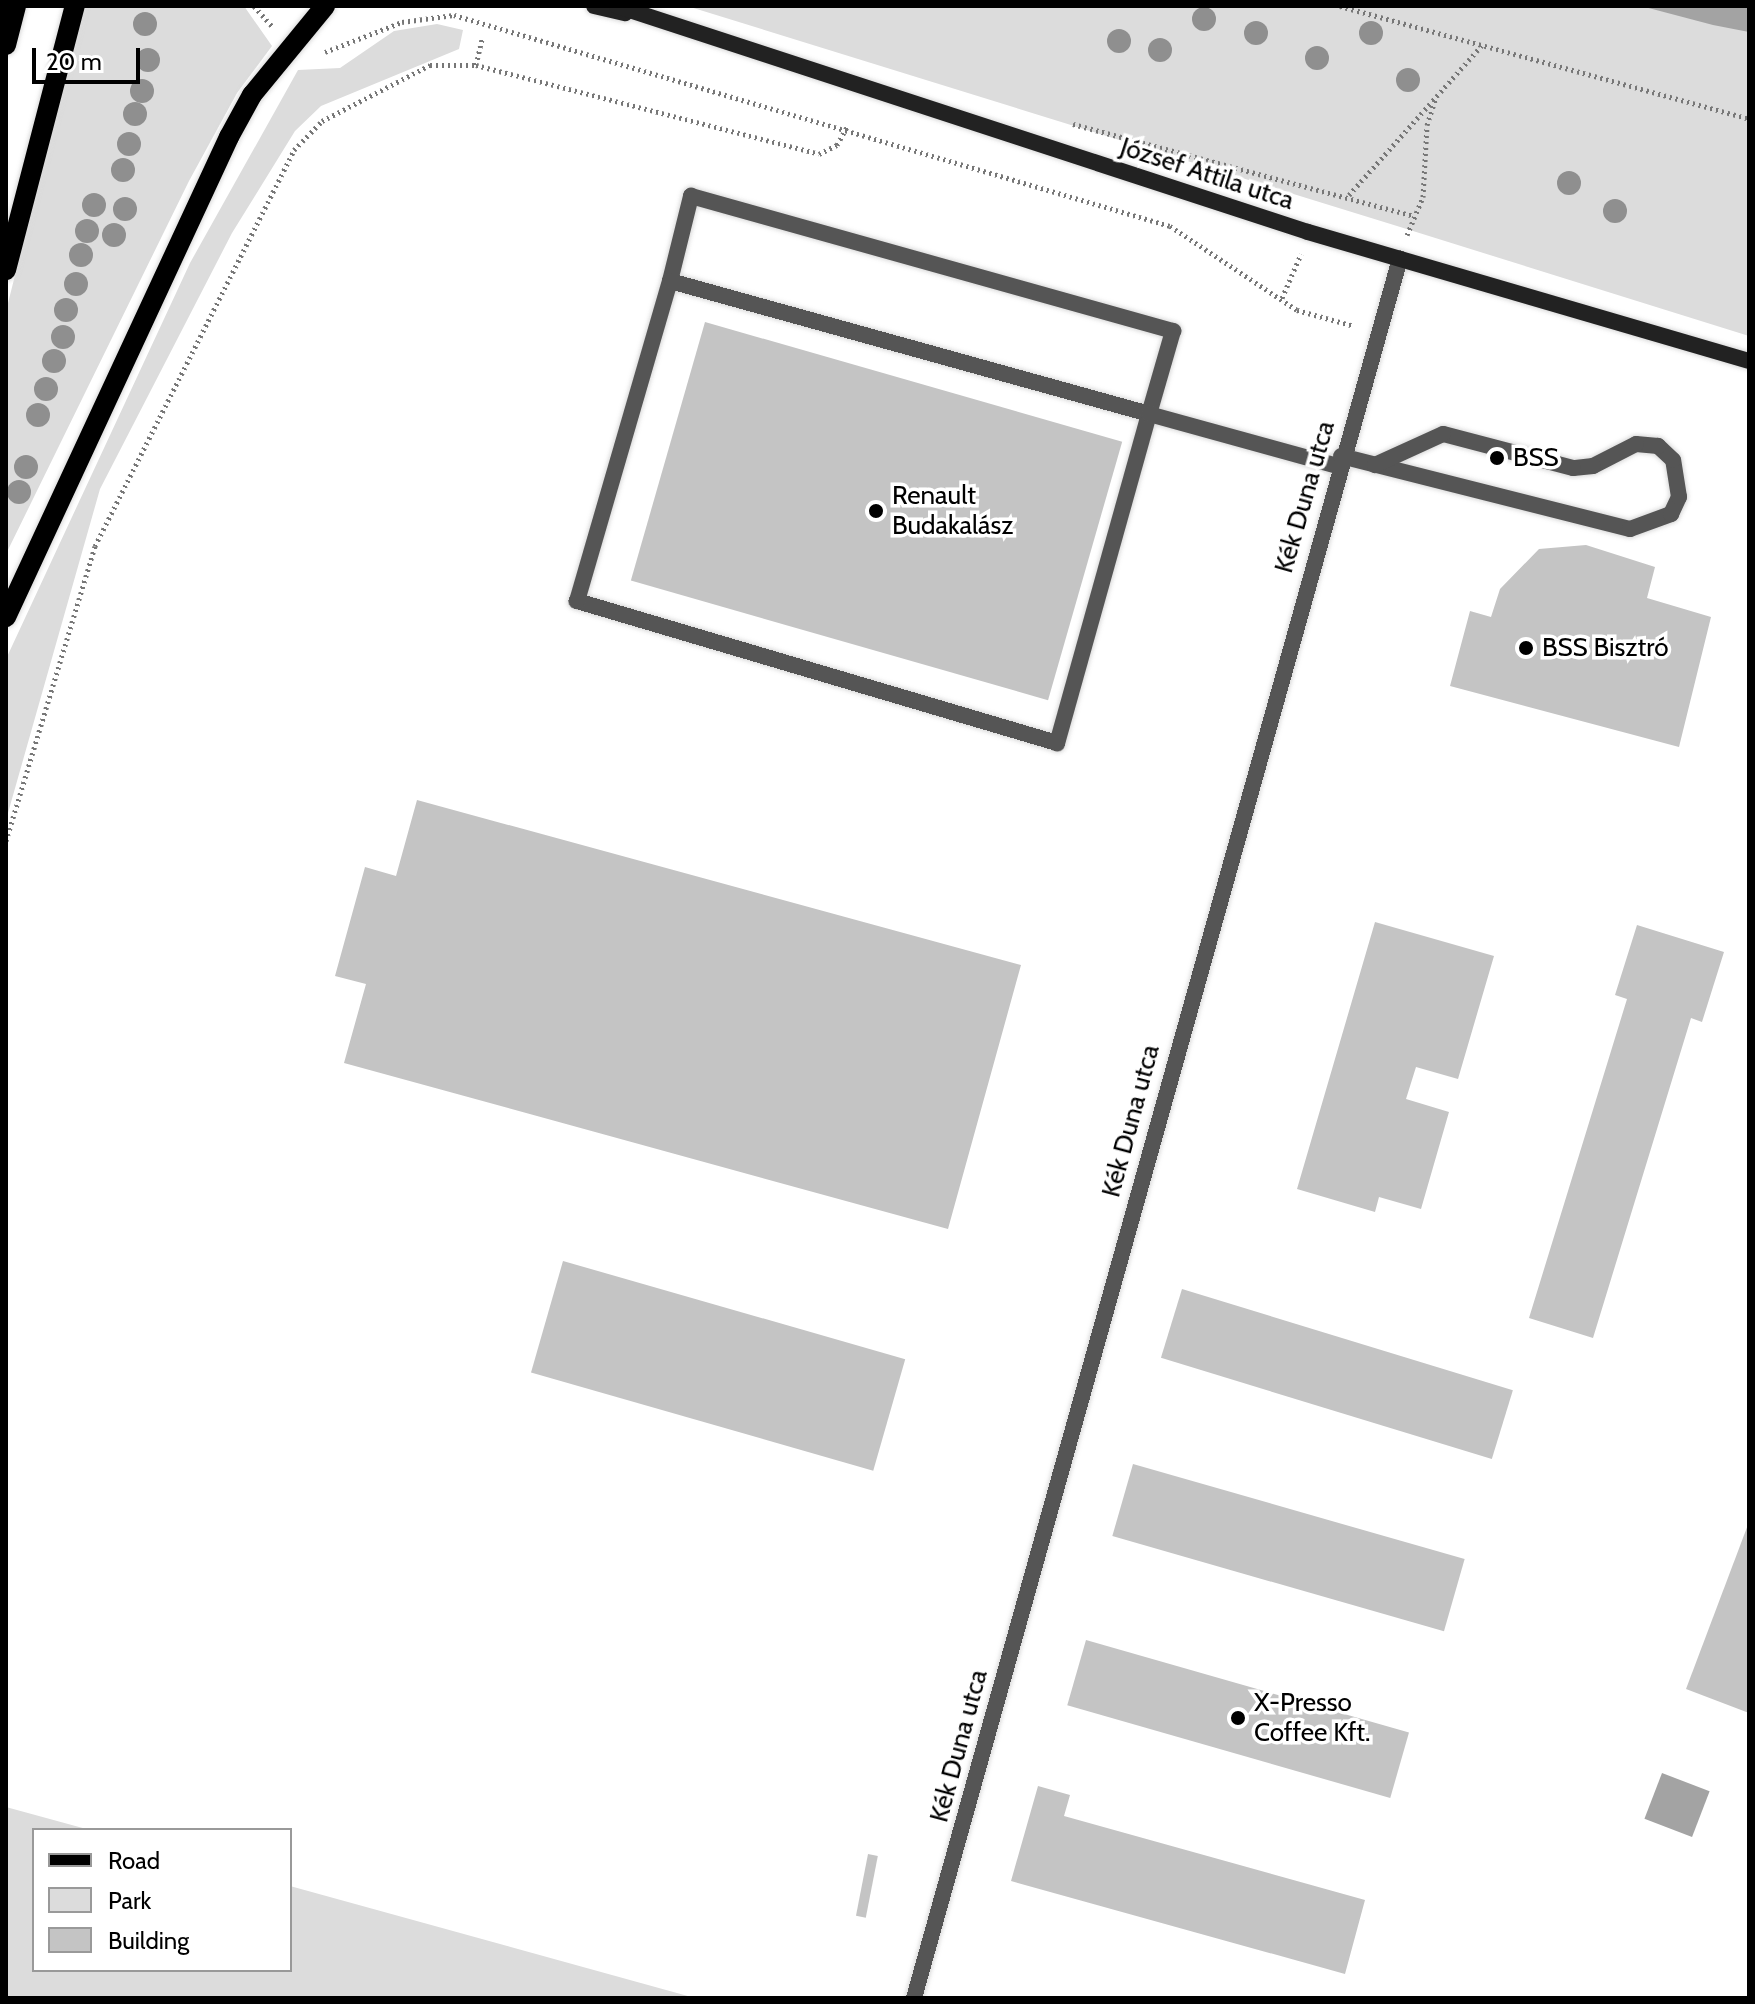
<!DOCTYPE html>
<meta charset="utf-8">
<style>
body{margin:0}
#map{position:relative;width:1755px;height:2004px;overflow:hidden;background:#fff;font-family:Cabin,sans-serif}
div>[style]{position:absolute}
.green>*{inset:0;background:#dcdcdc}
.water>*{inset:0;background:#a3a3a3;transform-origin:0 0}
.building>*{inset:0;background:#c4c4c4;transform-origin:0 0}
.path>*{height:5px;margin-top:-2.5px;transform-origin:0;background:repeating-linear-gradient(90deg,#777 0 2px,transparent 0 6px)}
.roads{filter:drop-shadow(0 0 2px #dbdbdb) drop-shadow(0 0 2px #dbdbdb)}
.lane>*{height:16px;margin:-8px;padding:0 8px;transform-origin:8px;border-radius:8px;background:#555}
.street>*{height:16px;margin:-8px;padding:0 8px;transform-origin:8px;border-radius:8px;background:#555}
.secondary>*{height:16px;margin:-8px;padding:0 8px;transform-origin:8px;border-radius:8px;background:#222}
.primary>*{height:20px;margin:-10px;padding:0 10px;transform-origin:10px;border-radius:10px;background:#000}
.trees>*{width:24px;height:24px;margin:-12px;border-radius:50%;background:#8f8f8f}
.dots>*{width:22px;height:22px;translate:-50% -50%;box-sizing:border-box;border:4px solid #fff;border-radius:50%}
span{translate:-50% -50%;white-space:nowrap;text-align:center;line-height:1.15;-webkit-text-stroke:7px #fff;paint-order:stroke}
.street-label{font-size:26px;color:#000}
.poi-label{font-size:26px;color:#000}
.left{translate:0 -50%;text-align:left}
.frame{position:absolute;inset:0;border:8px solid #000;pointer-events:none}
.legend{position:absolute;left:32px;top:1828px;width:260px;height:144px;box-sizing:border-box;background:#fff;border:2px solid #999;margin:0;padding:10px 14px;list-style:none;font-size:24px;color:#000}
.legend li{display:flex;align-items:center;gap:16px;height:40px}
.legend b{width:40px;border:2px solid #999}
.scale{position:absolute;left:32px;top:48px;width:108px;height:36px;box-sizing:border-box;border:4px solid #000;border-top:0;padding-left:10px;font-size:24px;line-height:28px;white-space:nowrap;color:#000;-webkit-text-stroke:6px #fff;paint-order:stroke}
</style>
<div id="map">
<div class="green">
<i style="clip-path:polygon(83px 6px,244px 6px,272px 46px,237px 93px,189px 181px,6px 554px,6px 311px)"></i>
<i style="clip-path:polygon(687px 6px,1749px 6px,1749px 336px,1397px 226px)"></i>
<i style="clip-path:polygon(437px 24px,463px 30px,459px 49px,321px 106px,295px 131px,232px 233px,100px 489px,6px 820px,6px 659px,190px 263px,298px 70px,340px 68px,394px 31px)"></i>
<i style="clip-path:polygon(6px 1807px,90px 1830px,34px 1830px,34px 1970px,290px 1970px,290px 1886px,695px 1998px,6px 1998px)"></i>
</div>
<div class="water">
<i style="clip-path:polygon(1641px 6px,1749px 6px,1749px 32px,1713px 25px)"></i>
<i style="left:1662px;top:1773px;width:51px;height:49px;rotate:21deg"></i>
</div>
<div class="building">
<i style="left:705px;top:322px;width:434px;height:269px;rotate:16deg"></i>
<i style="clip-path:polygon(1586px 545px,1655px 567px,1647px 598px,1711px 617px,1679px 747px,1450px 686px,1470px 611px,1491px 617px,1500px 589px,1539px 549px)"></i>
<i style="clip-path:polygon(417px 800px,1021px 965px,948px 1229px,344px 1063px,366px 984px,335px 976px,365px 867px,396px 876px)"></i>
<i style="clip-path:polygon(1375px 922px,1494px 956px,1458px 1079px,1416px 1067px,1406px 1099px,1449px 1112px,1421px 1209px,1379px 1197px,1375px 1212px,1297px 1189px)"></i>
<i style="clip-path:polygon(1637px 925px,1724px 952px,1702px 1022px,1691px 1018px,1593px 1338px,1529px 1318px,1627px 999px,1615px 995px)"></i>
<i style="left:563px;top:1261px;width:356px;height:116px;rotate:16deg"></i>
<i style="left:1182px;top:1289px;width:346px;height:72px;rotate:17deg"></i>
<i style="left:1133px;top:1464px;width:345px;height:75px;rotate:16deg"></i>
<i style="clip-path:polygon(1749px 1522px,1749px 1713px,1686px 1689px)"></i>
<i style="left:1086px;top:1640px;width:336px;height:68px;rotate:16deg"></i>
<i style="clip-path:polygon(1038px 1786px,1070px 1795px,1064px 1816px,1365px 1900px,1345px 1974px,1011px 1881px)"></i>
<i style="left:868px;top:1854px;width:10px;height:63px;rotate:11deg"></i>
</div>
<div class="path">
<i style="left:254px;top:6px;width:27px;rotate:48deg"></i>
<i style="left:1340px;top:6px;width:424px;rotate:15.4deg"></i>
<i style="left:325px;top:52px;width:83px;rotate:-21.3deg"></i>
<i style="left:402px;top:22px;width:52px;rotate:-7.7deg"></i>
<i style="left:454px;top:15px;width:746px;rotate:16.42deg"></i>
<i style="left:1170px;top:226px;width:152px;rotate:33.5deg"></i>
<i style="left:1297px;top:310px;width:59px;rotate:15.7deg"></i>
<i style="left:476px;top:65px;width:28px;rotate:-77deg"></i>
<i style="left:1073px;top:124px;width:352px;rotate:15.1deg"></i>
<i style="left:1349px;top:195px;width:200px;rotate:-48.4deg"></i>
<i style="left:1407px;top:235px;width:41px;rotate:-67.2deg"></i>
<i style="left:1423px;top:197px;width:72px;rotate:-86.8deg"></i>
<i style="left:1427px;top:125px;width:28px;rotate:-72deg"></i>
<i style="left:1282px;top:298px;width:48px;rotate:-66.6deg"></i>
<i style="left:6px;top:841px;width:308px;rotate:-73.2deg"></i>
<i style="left:95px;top:546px;width:443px;rotate:-63.3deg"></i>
<i style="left:294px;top:150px;width:40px;rotate:-46deg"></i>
<i style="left:322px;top:121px;width:122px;rotate:-27.4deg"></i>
<i style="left:430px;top:65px;width:46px"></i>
<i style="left:476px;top:65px;width:354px;rotate:14.5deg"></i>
<i style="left:819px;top:154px;width:20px;rotate:-27deg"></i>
<i style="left:837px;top:145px;width:21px;rotate:-61deg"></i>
</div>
<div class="roads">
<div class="lane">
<i style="left:670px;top:281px;width:88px;rotate:-76.1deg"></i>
<i style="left:691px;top:196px;width:501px;rotate:15.65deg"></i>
<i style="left:1173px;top:331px;width:86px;rotate:106.1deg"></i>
<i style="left:1149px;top:414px;width:342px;rotate:105.6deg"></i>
<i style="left:1057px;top:743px;width:501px;rotate:-163.52deg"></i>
<i style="left:577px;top:601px;width:333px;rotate:-73.8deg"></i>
<i style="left:670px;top:281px;width:497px;rotate:15.5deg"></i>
<i style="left:1149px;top:414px;width:196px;rotate:15.4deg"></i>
<i style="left:1341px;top:456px;width:298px;rotate:14.2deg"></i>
<i style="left:1630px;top:529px;width:44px;rotate:-20.1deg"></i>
<i style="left:1671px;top:514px;width:19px;rotate:-65deg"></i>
<i style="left:1679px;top:497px;width:37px;rotate:-99deg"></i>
<i style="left:1673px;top:460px;width:21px;rotate:-137deg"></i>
<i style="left:1658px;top:446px;width:22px;rotate:-175deg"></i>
<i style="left:1636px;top:444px;width:48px;rotate:152.9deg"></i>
<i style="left:1593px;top:466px;width:20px;rotate:174deg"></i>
<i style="left:1573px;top:468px;width:134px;rotate:-165.3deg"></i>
<i style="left:1443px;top:434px;width:75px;rotate:155.5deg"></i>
</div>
<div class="street">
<i style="left:914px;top:1998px;width:1806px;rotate:-74.39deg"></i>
</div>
<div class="secondary">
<i style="left:594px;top:6px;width:32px;rotate:13deg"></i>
<i style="left:617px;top:6px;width:727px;rotate:18.11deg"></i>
<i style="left:1308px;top:232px;width:459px;rotate:16.3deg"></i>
</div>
<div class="primary">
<i style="left:6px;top:45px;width:40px;rotate:-75.6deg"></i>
<i style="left:6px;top:270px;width:273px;rotate:-75.4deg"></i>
<i style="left:6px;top:617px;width:529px;rotate:-65.08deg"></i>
<i style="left:229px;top:137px;width:48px;rotate:-61.3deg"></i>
<i style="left:252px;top:95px;width:115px;rotate:-50.6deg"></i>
</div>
</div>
<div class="trees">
<i style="left:1204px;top:19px"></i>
<i style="left:145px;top:24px"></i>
<i style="left:1256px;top:33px"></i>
<i style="left:1371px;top:33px"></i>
<i style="left:1119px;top:41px"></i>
<i style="left:1160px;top:50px"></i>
<i style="left:1317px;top:58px"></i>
<i style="left:148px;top:60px"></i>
<i style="left:1408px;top:80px"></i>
<i style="left:142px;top:91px"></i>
<i style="left:135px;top:114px"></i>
<i style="left:129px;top:144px"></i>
<i style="left:123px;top:170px"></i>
<i style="left:1569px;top:183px"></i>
<i style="left:94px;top:205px"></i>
<i style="left:125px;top:209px"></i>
<i style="left:1615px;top:211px"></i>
<i style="left:87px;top:231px"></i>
<i style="left:114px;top:235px"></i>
<i style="left:81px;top:255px"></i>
<i style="left:76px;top:284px"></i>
<i style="left:66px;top:310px"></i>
<i style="left:63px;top:337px"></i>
<i style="left:54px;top:361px"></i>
<i style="left:46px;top:389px"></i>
<i style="left:38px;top:415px"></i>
<i style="left:26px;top:467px"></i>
<i style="left:19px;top:492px"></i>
</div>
<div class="dots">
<i style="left:1497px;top:458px;background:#000"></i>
<i style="left:876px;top:511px;background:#000"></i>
<i style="left:1526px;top:648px;background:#000"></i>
<i style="left:1238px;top:1718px;background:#000"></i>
</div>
<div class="street-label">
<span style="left:1207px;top:174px;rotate:18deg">József Attila utca</span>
<span style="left:1305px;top:497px;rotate:-74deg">Kék Duna utca</span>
<span style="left:1131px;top:1121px;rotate:-75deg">Kék Duna utca</span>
<span style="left:959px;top:1746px;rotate:-75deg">Kék Duna utca</span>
</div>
<div class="poi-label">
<span class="left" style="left:1513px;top:458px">BSS</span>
<span class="left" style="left:892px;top:511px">Renault<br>Budakalász</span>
<span class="left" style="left:1542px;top:648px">BSS Bisztró</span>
<span class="left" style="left:1254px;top:1718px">X-Presso<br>Coffee Kft.</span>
</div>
<div class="frame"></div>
<ul class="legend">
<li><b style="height:10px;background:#000"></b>Road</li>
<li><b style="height:22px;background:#dcdcdc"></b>Park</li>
<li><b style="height:22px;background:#c4c4c4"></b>Building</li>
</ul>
<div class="scale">20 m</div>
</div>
